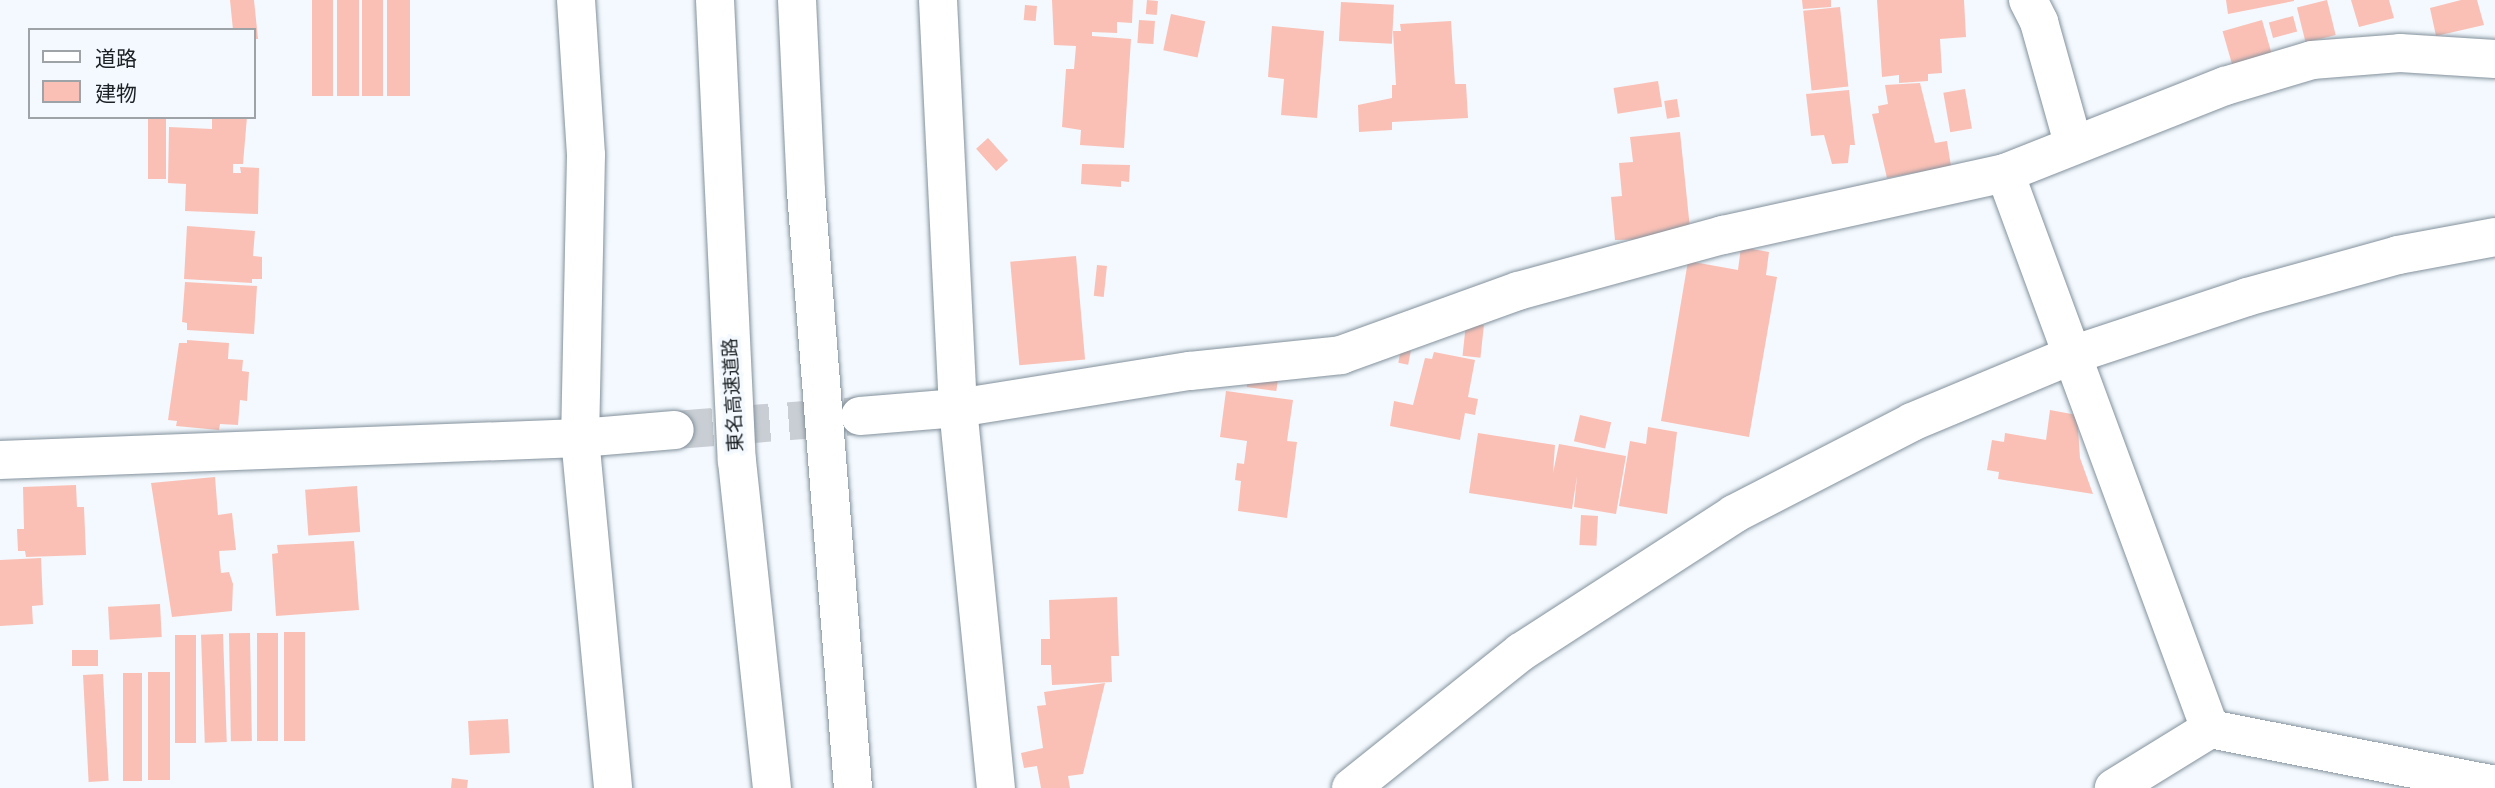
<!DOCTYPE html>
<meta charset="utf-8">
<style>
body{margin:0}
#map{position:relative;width:2495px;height:788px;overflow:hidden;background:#f3f9fe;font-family:"Public Sans","Noto Sans JP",sans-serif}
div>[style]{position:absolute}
.building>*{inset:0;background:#fac0b5;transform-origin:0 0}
.minor-tunnel>*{height:38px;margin-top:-19px;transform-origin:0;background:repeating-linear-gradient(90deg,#c8ced3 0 38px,transparent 0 57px)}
.roads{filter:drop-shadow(0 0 2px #83919c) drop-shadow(0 0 2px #83919c)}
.minor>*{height:38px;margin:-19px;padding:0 19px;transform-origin:19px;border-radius:19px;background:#fff}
.tertiary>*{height:38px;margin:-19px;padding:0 19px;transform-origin:19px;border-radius:19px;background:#fff}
.motorway>*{height:38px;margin:-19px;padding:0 19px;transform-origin:19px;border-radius:19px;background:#fff}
span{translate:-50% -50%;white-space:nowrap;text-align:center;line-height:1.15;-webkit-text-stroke:7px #f3f9fe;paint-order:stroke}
.street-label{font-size:19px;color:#1b2125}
.legend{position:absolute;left:28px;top:28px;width:228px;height:91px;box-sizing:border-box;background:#f3f9fe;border:2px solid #9da3a7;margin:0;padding:9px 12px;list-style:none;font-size:21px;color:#1b2125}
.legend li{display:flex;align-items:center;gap:14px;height:35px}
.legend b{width:35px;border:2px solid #9da3a7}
</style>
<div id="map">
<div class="building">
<i style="clip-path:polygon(230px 0,254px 0,258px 39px,254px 39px,254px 30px,233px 30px)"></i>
<i style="left:312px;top:0;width:21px;height:96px"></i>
<i style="left:337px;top:0;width:22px;height:96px"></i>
<i style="left:362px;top:0;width:21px;height:96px"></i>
<i style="left:387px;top:0;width:23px;height:96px"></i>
<i style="clip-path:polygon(1052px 0,1133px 0,1132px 23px,1117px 22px,1117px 33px,1092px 32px,1092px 36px,1131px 39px,1124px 148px,1080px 145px,1081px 130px,1062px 127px,1066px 69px,1074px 69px,1076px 46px,1054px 45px)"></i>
<i style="left:1147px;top:0;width:11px;height:14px;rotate:5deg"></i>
<i style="clip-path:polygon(1802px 0,1831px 0,1831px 7px,1803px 9px)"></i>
<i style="clip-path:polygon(1877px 0,1964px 0,1966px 37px,1940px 39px,1942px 73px,1928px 74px,1928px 81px,1899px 83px,1899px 75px,1882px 77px)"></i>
<i style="clip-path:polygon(2226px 0,2294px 0,2294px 1px,2228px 14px)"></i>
<i style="left:2327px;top:0;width:36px;height:31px;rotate:76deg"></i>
<i style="clip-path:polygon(2351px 0,2389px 0,2394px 18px,2359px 27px)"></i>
<i style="clip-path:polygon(2461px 0,2477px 0,2484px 25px,2436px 36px,2430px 8px)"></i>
<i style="left:1341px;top:2px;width:53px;height:39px;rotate:3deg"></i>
<i style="left:1025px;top:5px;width:12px;height:15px;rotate:5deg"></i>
<i style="left:1840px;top:7px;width:80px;height:37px;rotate:84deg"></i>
<i style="left:1171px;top:14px;width:35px;height:37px;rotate:12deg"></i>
<i style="left:2293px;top:16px;width:16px;height:25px;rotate:75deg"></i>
<i style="left:1139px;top:20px;width:16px;height:23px;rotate:4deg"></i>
<i style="left:2262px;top:20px;width:37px;height:41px;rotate:74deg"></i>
<i style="clip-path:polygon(1451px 21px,1455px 84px,1466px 84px,1468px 118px,1392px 122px,1392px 130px,1359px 132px,1358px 105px,1392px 98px,1392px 85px,1396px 85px,1393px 31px,1401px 31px,1400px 24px)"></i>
<i style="clip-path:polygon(1272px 26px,1324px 31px,1317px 118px,1281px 115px,1284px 79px,1268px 77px)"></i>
<i style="left:1658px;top:81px;width:26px;height:45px;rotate:81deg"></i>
<i style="clip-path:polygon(1920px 83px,1935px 143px,1947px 141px,1951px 166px,1887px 178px,1872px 114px,1879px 113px,1878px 106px,1888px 104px,1885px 85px)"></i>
<i style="left:1965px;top:89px;width:40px;height:22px;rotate:80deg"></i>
<i style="clip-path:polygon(1849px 90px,1855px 145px,1850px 145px,1848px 163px,1832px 164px,1824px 135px,1811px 136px,1806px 94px)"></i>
<i style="left:1677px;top:99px;width:18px;height:13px;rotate:81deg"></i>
<i style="left:148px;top:117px;width:18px;height:62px"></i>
<i style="clip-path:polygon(212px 117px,247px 117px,243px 164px,233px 164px,233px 173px,241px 173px,240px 167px,259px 168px,258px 214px,185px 211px,186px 184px,168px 183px,169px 127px,212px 129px)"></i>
<i style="clip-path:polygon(1680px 132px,1691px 238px,1615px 240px,1611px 197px,1622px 196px,1619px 163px,1633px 162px,1630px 137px)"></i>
<i style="left:988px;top:138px;width:30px;height:16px;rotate:48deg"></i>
<i style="clip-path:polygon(1082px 164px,1130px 165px,1129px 182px,1121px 181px,1121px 187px,1081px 184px)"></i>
<i style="clip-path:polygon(187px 226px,255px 231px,253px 256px,262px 257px,262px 279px,252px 279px,252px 283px,184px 279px)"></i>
<i style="clip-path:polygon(1741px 247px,1769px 252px,1766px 275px,1777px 277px,1749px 437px,1661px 421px,1688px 261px,1738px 270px)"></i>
<i style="left:1076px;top:256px;width:104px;height:66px;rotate:85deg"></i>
<i style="left:1097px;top:265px;width:10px;height:31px;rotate:6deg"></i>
<i style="clip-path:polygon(185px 282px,257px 286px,254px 334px,187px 330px,187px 323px,182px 322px)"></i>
<i style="left:1466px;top:323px;width:18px;height:33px;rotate:6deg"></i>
<i style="clip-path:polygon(187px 340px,229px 343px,228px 359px,243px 360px,242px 371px,249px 372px,247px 401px,240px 400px,238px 425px,220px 424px,219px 430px,176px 426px,177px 421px,168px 420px,179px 343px,187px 343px)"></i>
<i style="left:1401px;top:349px;width:10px;height:14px;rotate:11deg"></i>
<i style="clip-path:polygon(1434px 352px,1475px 360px,1468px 397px,1478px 399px,1475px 415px,1465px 413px,1460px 440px,1390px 426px,1394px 401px,1413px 405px,1425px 358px,1432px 359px)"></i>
<i style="left:1248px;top:377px;width:30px;height:10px;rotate:8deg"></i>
<i style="clip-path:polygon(1226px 391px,1293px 400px,1287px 441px,1297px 442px,1287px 518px,1238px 511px,1241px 481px,1235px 480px,1237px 463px,1244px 464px,1247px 441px,1220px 437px)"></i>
<i style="clip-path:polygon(2050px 410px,2077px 415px,2080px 458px,2093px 494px,1998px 479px,1999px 472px,1987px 470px,1992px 440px,2004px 442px,2005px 433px,2046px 440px)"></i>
<i style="left:1580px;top:415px;width:32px;height:27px;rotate:13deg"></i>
<i style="clip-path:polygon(1648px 427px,1677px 432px,1667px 514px,1619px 506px,1630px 441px,1646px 444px)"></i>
<i style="clip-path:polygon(1478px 433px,1555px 445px,1553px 473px,1559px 444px,1626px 456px,1616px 514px,1574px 507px,1577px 476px,1572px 509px,1469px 493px)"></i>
<i style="clip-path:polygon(215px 477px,218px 515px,232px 513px,236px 550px,219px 551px,221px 573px,229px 572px,233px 584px,232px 611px,172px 617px,151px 483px)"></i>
<i style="clip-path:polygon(76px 485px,77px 507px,84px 507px,86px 555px,26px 557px,25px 551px,18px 551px,17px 529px,24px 529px,23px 487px)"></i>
<i style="left:357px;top:486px;width:46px;height:52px;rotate:86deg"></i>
<i style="left:1581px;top:515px;width:17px;height:30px;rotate:3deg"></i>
<i style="clip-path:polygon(354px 541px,359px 610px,276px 616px,272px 554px,278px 553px,277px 545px)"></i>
<i style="clip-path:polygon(41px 558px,43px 605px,32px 606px,33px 624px,0 626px,0 560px)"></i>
<i style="clip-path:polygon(1117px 597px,1119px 656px,1111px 656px,1112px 682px,1052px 685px,1051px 665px,1041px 665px,1041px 639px,1050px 639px,1049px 600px)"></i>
<i style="left:160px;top:604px;width:33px;height:52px;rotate:87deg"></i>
<i style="left:284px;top:632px;width:21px;height:109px"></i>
<i style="left:250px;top:633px;width:108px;height:21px;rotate:89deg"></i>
<i style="left:257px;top:633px;width:21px;height:108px"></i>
<i style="left:223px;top:634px;width:108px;height:22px;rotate:88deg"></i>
<i style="left:175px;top:635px;width:21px;height:108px"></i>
<i style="left:98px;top:650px;width:16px;height:26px;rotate:90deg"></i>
<i style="left:148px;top:672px;width:22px;height:108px"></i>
<i style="left:123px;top:673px;width:19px;height:108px"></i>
<i style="left:103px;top:674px;width:107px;height:20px;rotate:87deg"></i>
<i style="clip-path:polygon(1105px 683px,1083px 774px,1068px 776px,1070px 788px,1041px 788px,1037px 766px,1024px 768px,1021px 753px,1043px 748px,1037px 706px,1046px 705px,1044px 692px)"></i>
<i style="left:508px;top:719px;width:34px;height:40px;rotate:87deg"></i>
<i style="clip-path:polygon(452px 778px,468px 780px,467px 788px,451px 788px)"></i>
</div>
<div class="minor-tunnel">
<i style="left:675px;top:430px;width:184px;rotate:-4.4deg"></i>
</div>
<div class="roads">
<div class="minor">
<i style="left:576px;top:0;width:155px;rotate:86.3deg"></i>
<i style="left:586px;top:155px;width:283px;rotate:91.2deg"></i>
<i style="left:580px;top:438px;width:352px;rotate:84.6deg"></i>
<i style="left:938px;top:0;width:408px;rotate:87.2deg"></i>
<i style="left:958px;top:408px;width:382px;rotate:84.3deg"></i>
<i style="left:2028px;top:0;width:25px;rotate:63deg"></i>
<i style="left:2039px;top:22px;width:126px;rotate:74.3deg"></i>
<i style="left:2005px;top:173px;width:593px;rotate:69.76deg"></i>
<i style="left:2210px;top:729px;width:113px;rotate:148.4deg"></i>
<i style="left:860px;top:416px;width:98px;rotate:-4.7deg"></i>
<i style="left:958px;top:408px;width:235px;rotate:-9.1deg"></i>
<i style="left:1190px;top:371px;width:152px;rotate:-6deg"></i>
<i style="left:1341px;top:355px;width:188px;rotate:-19.9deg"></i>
<i style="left:1518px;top:291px;width:213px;rotate:-15.3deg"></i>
<i style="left:1723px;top:235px;width:289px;rotate:-12.4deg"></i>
<i style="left:2005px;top:173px;width:237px;rotate:-21.6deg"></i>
<i style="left:2225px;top:86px;width:91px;rotate:-16.6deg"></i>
<i style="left:2312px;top:60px;width:88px;rotate:-4.5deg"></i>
<i style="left:2400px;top:53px;width:95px;rotate:3.6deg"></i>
<i style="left:0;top:460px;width:580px;rotate:-2.17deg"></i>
<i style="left:580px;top:438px;width:95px;rotate:-4.8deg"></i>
<i style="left:2210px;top:729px;width:290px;rotate:11.1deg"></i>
</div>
<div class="tertiary">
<i style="left:1351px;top:788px;width:218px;rotate:-38.7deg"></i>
<i style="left:1521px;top:652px;width:254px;rotate:-32.9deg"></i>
<i style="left:1734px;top:514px;width:200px;rotate:-27.3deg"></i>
<i style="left:1912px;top:422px;width:173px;rotate:-22.7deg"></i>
<i style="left:2072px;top:355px;width:184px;rotate:-18.3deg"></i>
<i style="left:2247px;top:297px;width:157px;rotate:-15.5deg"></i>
<i style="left:2398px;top:255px;width:99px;rotate:-10.5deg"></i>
</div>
<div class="motorway">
<i style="left:715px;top:0;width:462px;rotate:87.3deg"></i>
<i style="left:737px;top:461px;width:329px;rotate:83.9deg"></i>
<i style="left:797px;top:0;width:192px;rotate:87.3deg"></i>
<i style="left:806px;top:192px;width:598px;rotate:85.49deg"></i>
</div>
</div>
<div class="street-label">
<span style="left:733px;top:395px;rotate:-93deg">東名高速道路</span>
</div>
<ul class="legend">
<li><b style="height:9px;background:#fff"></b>道路</li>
<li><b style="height:19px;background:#fac0b5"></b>建物</li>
</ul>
</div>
